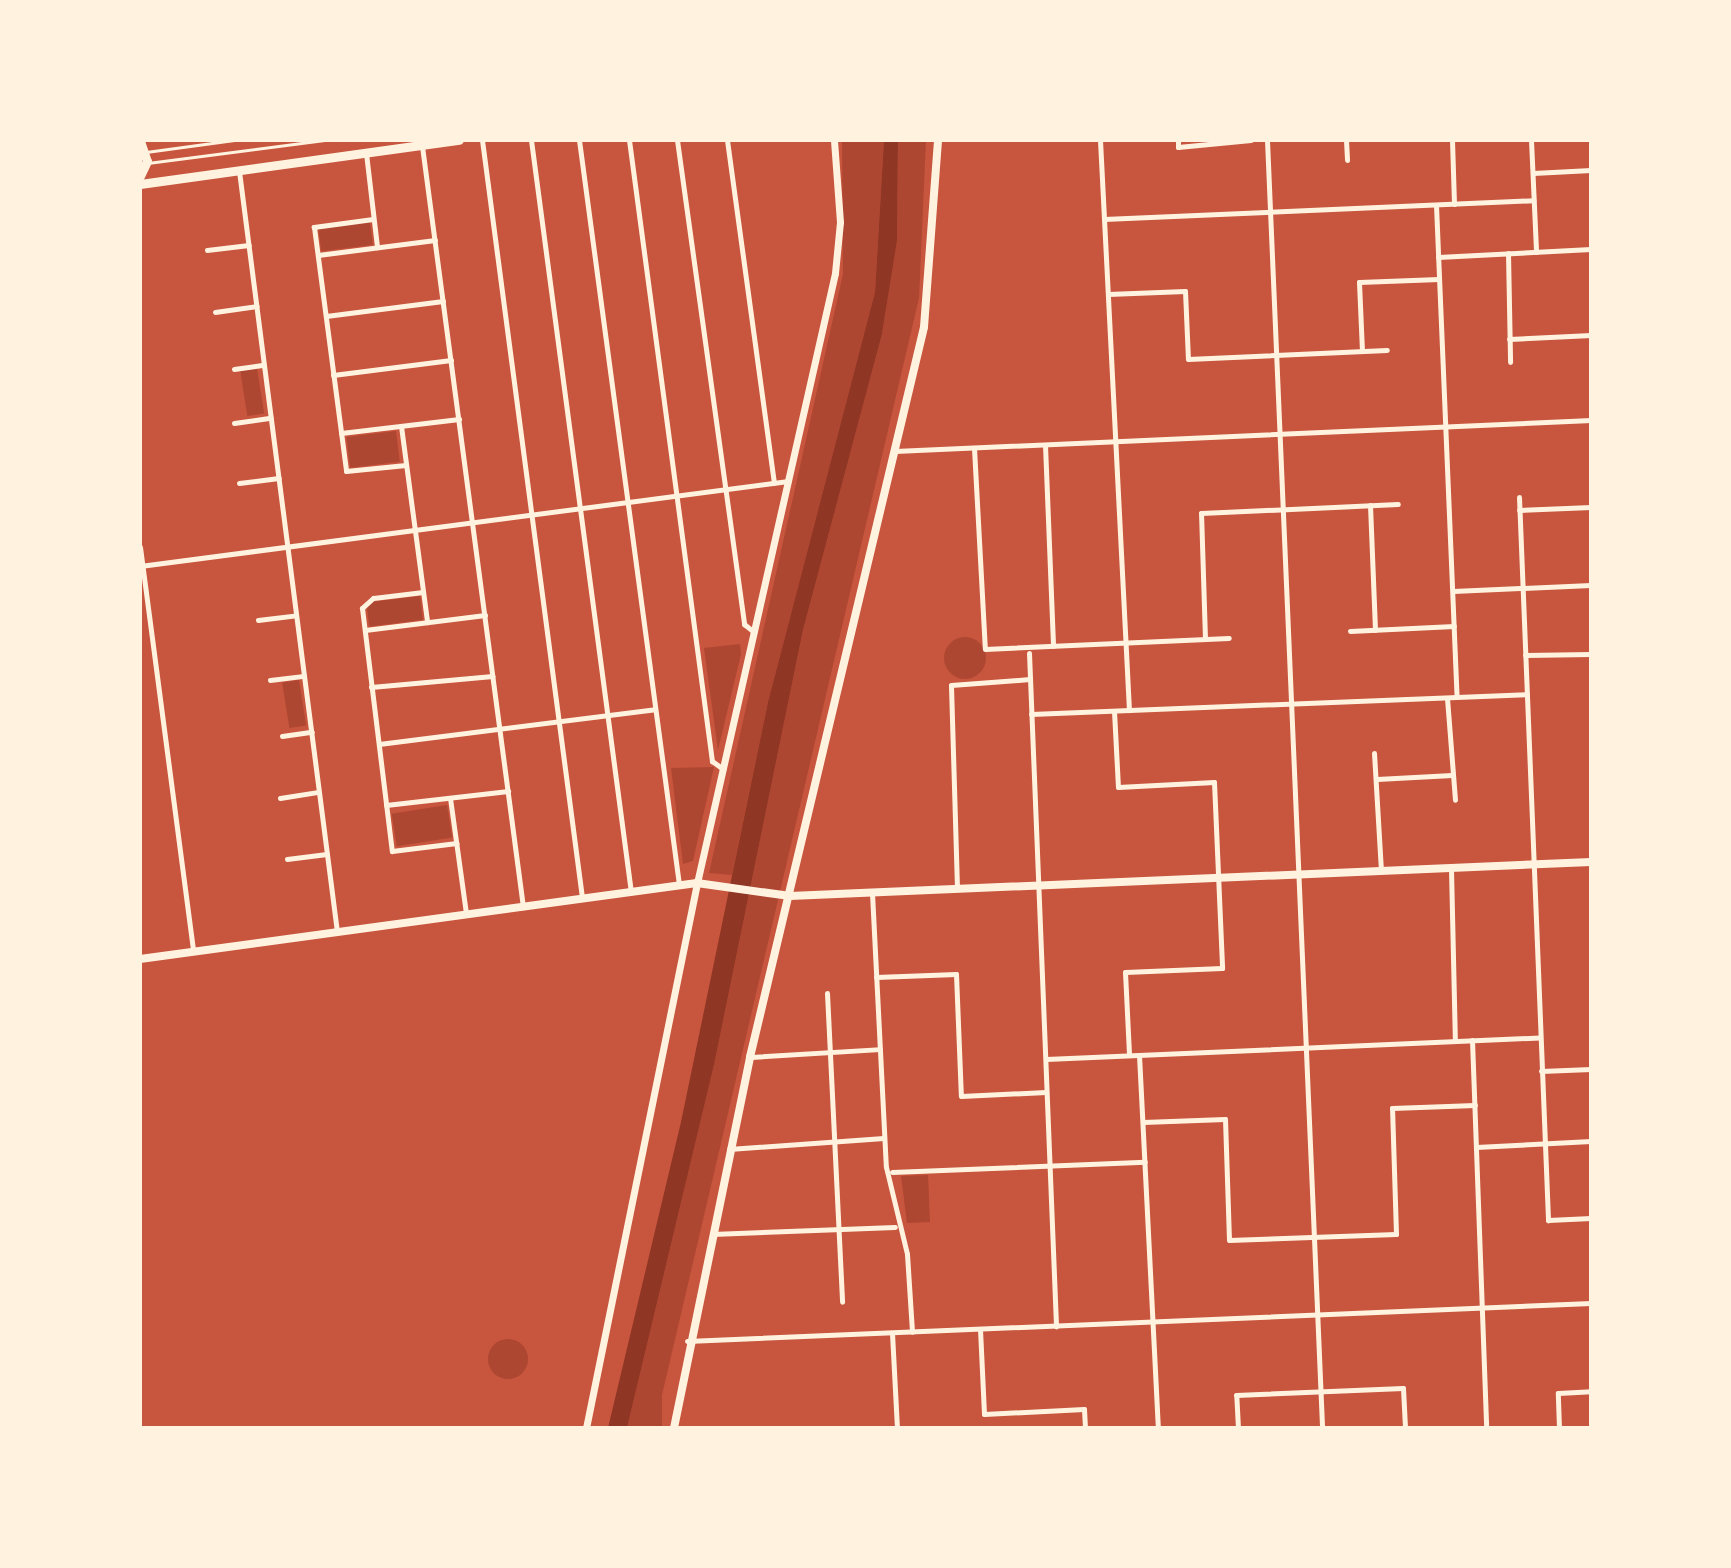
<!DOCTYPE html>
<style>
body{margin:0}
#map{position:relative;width:1731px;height:1568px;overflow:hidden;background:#c8553d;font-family:Figtree,sans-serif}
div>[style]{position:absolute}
.green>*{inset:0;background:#ae4732;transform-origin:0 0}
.round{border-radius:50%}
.water>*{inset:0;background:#8f3625}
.service>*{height:3px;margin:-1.5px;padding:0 1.5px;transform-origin:1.5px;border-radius:1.5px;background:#fff3e0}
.minor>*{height:5px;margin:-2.5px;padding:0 2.5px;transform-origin:2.5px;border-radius:2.5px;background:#fff3e0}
.tertiary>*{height:7px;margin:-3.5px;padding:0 3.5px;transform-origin:3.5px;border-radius:3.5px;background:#fff3e0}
.secondary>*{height:8px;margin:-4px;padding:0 4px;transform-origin:4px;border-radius:4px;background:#fff3e0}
.primary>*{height:9px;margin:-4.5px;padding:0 4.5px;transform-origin:4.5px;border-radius:4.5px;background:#fff3e0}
span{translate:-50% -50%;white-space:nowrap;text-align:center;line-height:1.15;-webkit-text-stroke:8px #fff3e0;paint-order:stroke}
.frame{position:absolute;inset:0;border:142px solid #fff3e0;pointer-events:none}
</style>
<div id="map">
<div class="green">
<i style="clip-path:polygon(842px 140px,884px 140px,875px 292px,768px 702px,732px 875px,709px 873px,843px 274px)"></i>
<i style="clip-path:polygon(898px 140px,926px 140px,919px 298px,662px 1395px,662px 1428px,627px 1428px,714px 1065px,803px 630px,882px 334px,897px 241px)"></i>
<i style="left:370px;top:222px;width:23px;height:52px;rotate:83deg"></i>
<i style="left:257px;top:368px;width:46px;height:17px;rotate:81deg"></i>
<i style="left:396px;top:431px;width:31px;height:50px;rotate:83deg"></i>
<i style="left:420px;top:596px;width:24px;height:54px;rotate:83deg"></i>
<i class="round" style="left:944px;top:637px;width:42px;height:42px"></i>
<i style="clip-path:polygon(740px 644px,741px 654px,718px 750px,704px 648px)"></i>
<i style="left:299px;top:680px;width:46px;height:17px;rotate:81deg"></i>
<i style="clip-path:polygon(714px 767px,693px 861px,683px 864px,671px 768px)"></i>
<i style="left:447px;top:805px;width:33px;height:56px;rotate:81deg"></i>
<i style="clip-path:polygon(928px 1175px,930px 1222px,907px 1223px,901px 1176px)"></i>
<i class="round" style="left:488px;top:1339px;width:40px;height:40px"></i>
</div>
<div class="water">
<i style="clip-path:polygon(884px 140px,898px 140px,897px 241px,882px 334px,803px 630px,714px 1065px,627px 1428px,608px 1428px,681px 1122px,768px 702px,875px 292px)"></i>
</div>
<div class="service">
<i style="left:146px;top:152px;width:89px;rotate:-7.8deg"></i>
<i style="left:140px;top:164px;width:188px;rotate:-7.4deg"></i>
</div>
<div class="minor">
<i style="left:482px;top:140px;width:765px;rotate:82.48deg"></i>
<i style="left:531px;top:140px;width:759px;rotate:82.43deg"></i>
<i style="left:579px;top:140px;width:752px;rotate:82.35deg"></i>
<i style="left:629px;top:140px;width:627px;rotate:82.39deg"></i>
<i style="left:712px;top:761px;width:14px;rotate:36deg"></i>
<i style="left:677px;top:140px;width:489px;rotate:82.1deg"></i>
<i style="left:744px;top:624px;width:13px;rotate:39deg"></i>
<i style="left:727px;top:140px;width:346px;rotate:82.2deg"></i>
<i style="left:1100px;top:140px;width:571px;rotate:87.09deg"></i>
<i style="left:1178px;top:140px;width:7px;rotate:90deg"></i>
<i style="left:1178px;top:147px;width:73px;rotate:-5.5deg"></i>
<i style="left:1267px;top:140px;width:1289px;rotate:87.55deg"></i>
<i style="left:1346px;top:140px;width:20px;rotate:87deg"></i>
<i style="left:1452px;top:140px;width:64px;rotate:88.2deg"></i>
<i style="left:1531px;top:140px;width:112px;rotate:87.4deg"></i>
<i style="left:422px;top:146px;width:768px;rotate:82.44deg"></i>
<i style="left:366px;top:153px;width:95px;rotate:83.3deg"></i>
<i style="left:239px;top:171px;width:767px;rotate:82.66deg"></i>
<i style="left:1533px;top:173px;width:58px;rotate:-3deg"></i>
<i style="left:1436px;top:205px;width:492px;rotate:87.6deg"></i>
<i style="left:373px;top:219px;width:60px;rotate:172.3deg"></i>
<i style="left:314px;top:227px;width:246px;rotate:82.5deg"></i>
<i style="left:346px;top:471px;width:60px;rotate:-5.7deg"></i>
<i style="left:1104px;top:219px;width:430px;rotate:-2.5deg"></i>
<i style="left:207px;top:250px;width:42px;rotate:-6.8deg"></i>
<i style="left:1508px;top:253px;width:109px;rotate:88.9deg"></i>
<i style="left:318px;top:255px;width:118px;rotate:-7.3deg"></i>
<i style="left:1438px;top:257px;width:153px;rotate:-3deg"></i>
<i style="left:1108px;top:294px;width:77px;rotate:-2.2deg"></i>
<i style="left:1185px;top:291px;width:68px;rotate:87.5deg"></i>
<i style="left:1188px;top:359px;width:199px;rotate:-2.6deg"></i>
<i style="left:215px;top:312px;width:42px;rotate:-8.1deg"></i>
<i style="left:326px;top:316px;width:118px;rotate:-7.3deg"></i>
<i style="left:1509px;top:339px;width:82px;rotate:-2.8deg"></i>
<i style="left:1362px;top:351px;width:69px;rotate:-92.5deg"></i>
<i style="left:1359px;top:282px;width:80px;rotate:-2.1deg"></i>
<i style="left:234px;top:369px;width:30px;rotate:-8deg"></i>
<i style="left:333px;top:375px;width:119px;rotate:-7.2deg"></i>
<i style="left:234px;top:423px;width:37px;rotate:-8deg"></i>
<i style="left:401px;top:426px;width:198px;rotate:82.4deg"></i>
<i style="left:341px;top:433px;width:119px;rotate:-6.8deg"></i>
<i style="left:1045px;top:445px;width:201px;rotate:87.7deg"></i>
<i style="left:974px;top:448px;width:201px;rotate:86.9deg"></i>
<i style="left:985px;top:649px;width:244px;rotate:-2.6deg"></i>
<i style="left:895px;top:451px;width:697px;rotate:-2.55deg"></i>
<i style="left:239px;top:483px;width:40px;rotate:-7.1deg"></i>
<i style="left:1519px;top:497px;width:724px;rotate:87.7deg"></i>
<i style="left:1548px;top:1220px;width:43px;rotate:-2.7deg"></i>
<i style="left:1370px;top:505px;width:125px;rotate:87.7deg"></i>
<i style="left:1519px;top:510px;width:72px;rotate:-2.4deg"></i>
<i style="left:140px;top:547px;width:407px;rotate:82.5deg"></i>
<i style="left:140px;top:566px;width:654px;rotate:-7.47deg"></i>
<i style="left:1453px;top:591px;width:138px;rotate:-2.5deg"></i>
<i style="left:423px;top:592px;width:50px;rotate:173.2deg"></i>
<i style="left:373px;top:598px;width:15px;rotate:138deg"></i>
<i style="left:362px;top:608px;width:245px;rotate:83deg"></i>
<i style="left:392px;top:851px;width:65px;rotate:-7deg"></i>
<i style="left:258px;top:620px;width:38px;rotate:-7deg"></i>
<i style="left:365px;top:630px;width:121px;rotate:-7.1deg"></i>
<i style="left:1350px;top:631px;width:104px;rotate:-2.8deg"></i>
<i style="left:1205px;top:639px;width:126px;rotate:-91.8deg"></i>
<i style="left:1201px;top:513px;width:197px;rotate:-2.6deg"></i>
<i style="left:1029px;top:653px;width:674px;rotate:87.7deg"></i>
<i style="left:1525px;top:655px;width:66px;rotate:-0.9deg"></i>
<i style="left:270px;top:680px;width:34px;rotate:-7deg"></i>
<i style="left:371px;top:687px;width:122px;rotate:-5.2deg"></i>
<i style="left:1447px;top:698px;width:102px;rotate:85.5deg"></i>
<i style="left:1114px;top:711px;width:76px;rotate:87deg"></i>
<i style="left:1118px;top:787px;width:96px;rotate:-3deg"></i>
<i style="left:1214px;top:782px;width:186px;rotate:87.5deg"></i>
<i style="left:1222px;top:968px;width:97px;rotate:177.6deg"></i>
<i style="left:1125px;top:972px;width:83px;rotate:87.2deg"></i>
<i style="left:1031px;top:714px;width:496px;rotate:-2.3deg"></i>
<i style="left:282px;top:736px;width:30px;rotate:-8deg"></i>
<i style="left:379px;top:744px;width:278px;rotate:-7.2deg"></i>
<i style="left:1374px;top:753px;width:118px;rotate:86.6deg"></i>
<i style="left:1377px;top:779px;width:75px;rotate:-3.1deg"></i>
<i style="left:280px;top:798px;width:39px;rotate:-9deg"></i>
<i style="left:450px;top:798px;width:117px;rotate:82.1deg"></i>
<i style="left:386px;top:805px;width:123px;rotate:-6.5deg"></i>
<i style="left:287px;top:859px;width:40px;rotate:-7.1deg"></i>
<i style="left:1451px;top:869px;width:172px;rotate:88.7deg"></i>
<i style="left:957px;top:888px;width:203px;rotate:-91.7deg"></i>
<i style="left:951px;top:685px;width:79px;rotate:-4.3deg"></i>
<i style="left:872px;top:893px;width:274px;rotate:87.1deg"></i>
<i style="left:886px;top:1167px;width:89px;rotate:76.4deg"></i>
<i style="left:907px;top:1254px;width:78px;rotate:86.3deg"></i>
<i style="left:876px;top:977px;width:80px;rotate:-2.1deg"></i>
<i style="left:956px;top:974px;width:122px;rotate:87.7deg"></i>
<i style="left:961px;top:1096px;width:85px;rotate:-2.7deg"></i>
<i style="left:827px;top:993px;width:309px;rotate:87.2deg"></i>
<i style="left:1472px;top:1040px;width:388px;rotate:87.9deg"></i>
<i style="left:1139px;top:1055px;width:373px;rotate:87.1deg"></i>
<i style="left:751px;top:1057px;width:129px;rotate:-3.5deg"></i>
<i style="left:1046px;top:1059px;width:494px;rotate:-2.5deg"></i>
<i style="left:1541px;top:1071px;width:50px;rotate:-2.3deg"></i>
<i style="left:1143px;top:1122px;width:82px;rotate:-2.1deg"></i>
<i style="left:1225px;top:1119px;width:121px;rotate:88.1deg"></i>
<i style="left:1229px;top:1240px;width:167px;rotate:-2.1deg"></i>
<i style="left:1396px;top:1234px;width:126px;rotate:-91.8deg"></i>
<i style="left:1392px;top:1108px;width:83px;rotate:-2.1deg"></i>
<i style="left:1476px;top:1147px;width:115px;rotate:-3deg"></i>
<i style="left:729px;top:1149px;width:155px;rotate:-4.1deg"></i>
<i style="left:892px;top:1172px;width:253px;rotate:-2.3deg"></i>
<i style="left:712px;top:1234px;width:183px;rotate:-2.2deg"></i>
<i style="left:980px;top:1329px;width:85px;rotate:87.3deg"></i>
<i style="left:984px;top:1414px;width:100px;rotate:-2.9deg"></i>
<i style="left:1084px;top:1409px;width:19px;rotate:87deg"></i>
<i style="left:892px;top:1333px;width:95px;rotate:87deg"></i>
<i style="left:687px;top:1341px;width:905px;rotate:-2.41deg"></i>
<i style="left:1238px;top:1428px;width:33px;rotate:-93deg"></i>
<i style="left:1236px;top:1395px;width:167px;rotate:-2.4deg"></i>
<i style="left:1403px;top:1388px;width:40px;rotate:87.1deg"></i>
<i style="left:1559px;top:1428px;width:35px;rotate:-92deg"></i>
<i style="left:1558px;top:1393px;width:33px;rotate:-3deg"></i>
</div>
<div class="tertiary">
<i style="left:586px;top:1428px;width:556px;rotate:-78.49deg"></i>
<i style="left:697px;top:883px;width:625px;rotate:-77.25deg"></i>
<i style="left:835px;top:273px;width:51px;rotate:-84.4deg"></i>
<i style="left:840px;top:222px;width:82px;rotate:-94.2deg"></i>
</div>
<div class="secondary">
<i style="left:140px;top:959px;width:562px;rotate:-7.77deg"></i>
<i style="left:697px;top:883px;width:94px;rotate:8deg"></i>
<i style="left:790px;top:896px;width:802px;rotate:-2.43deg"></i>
<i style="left:674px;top:1428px;width:379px;rotate:-78.4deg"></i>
<i style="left:750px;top:1057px;width:750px;rotate:-76.59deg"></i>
<i style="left:924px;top:327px;width:188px;rotate:-85.7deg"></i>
</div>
<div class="primary">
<i style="left:140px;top:141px;width:21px;rotate:71deg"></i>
<i style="left:147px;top:161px;width:17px;rotate:115deg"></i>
<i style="left:140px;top:184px;width:322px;rotate:-7.9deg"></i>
</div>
<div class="frame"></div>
</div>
